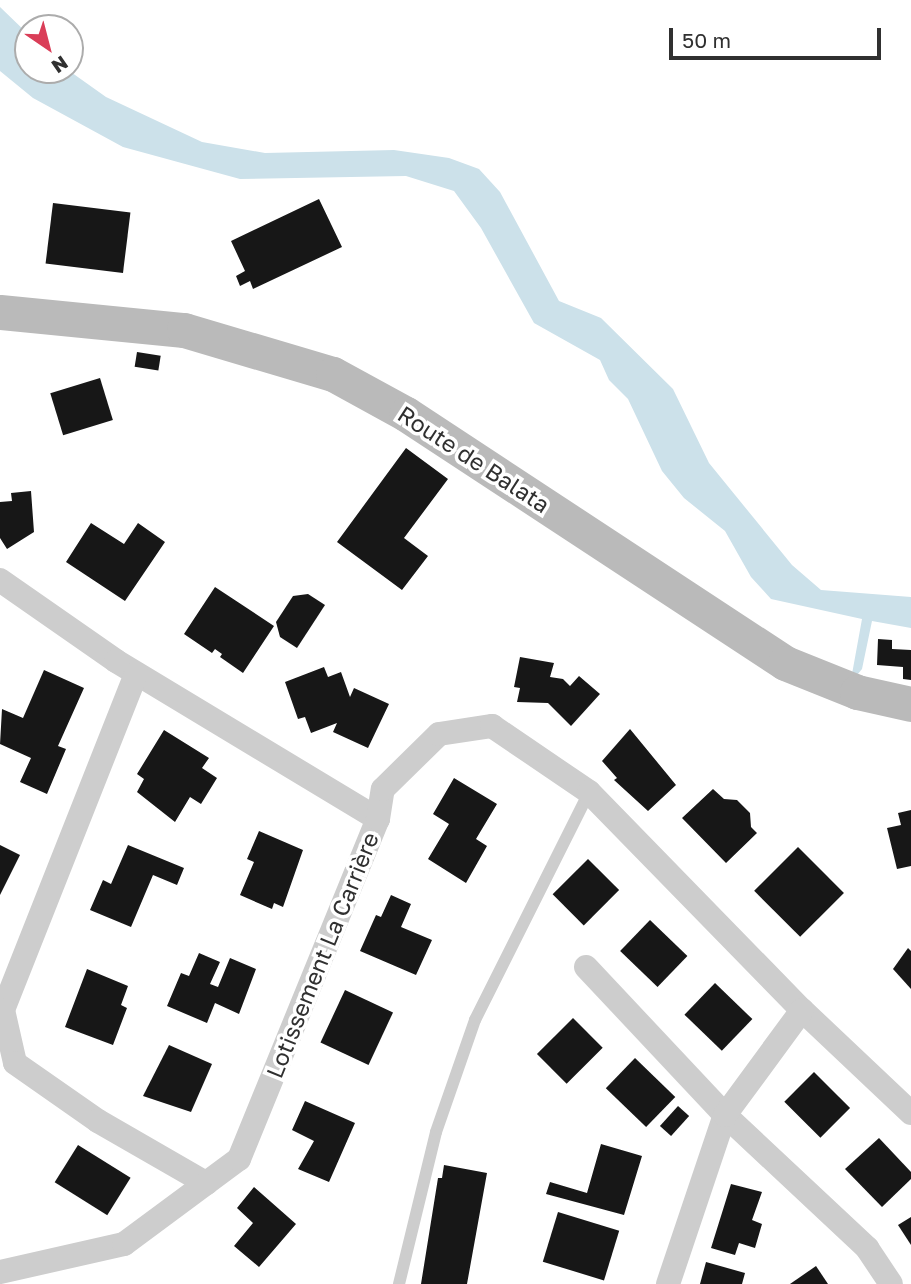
<!DOCTYPE html>
<meta charset="utf-8">
<style>
body{margin:0}
#map{position:relative;width:911px;height:1284px;overflow:hidden;background:#fff;font-family:"Golos Text",sans-serif}
div>[style]{position:absolute}
.water>*{inset:0;background:#cce1ea}
.building>*{inset:0;background:#171717;transform-origin:0 0}
.lane>*{height:12px;margin:-6px;padding:0 6px;transform-origin:6px;border-radius:6px;background:#cdcdcd}
.street>*{height:24px;margin:-12px;padding:0 12px;transform-origin:12px;border-radius:12px;background:#cdcdcd}
.secondary>*{height:35px;margin:-17.5px;padding:0 17.5px;transform-origin:17.5px;border-radius:17.5px;background:#bababa}
span{translate:-50% -50%;white-space:nowrap;text-align:center;line-height:1.15;-webkit-text-stroke:7px #fff;paint-order:stroke}
.street-label{font-size:23px;color:#303030}
.north{position:absolute;left:14px;top:14px;width:70px;height:70px;box-sizing:border-box;background:#fff;border:2px solid #acacac;border-radius:50%;rotate:145deg;font-size:19px;font-weight:700;line-height:28px;text-align:center;color:#303030}
.north::after{content:'';display:block;margin:auto;width:24px;height:32px;background:#da3e58;clip-path:polygon(50% 0,100% 100%,50% 72%,0 100%)}
.scale{position:absolute;left:669px;top:28px;width:212px;height:32px;box-sizing:border-box;border:4px solid #303030;border-top:0;padding-left:9px;font-size:21px;line-height:24px;white-space:nowrap;color:#303030;-webkit-text-stroke:5px #fff;paint-order:stroke}
</style>
<div id="map">
<div class="water">
<i style="clip-path:polygon(0 7px,28px 34px,28px 70px,68px 70px,106px 97px,202px 142px,265px 153px,394px 150px,449px 158px,479px 169px,500px 192px,559px 301px,601px 318px,673px 389px,709px 463px,792px 565px,821px 590px,911px 597px,911px 628px,872px 621px,862px 669px,857px 675px,852px 674px,862px 619px,771px 599px,751px 577px,725px 531px,684px 498px,662px 471px,628px 399px,609px 380px,600px 360px,534px 323px,481px 228px,454px 191px,406px 176px,240px 179px,123px 147px,33px 98px,0 71px)"></i>
</div>
<div class="building">
<i style="clip-path:polygon(319px 199px,342px 247px,253px 289px,250px 281px,240px 286px,236px 276px,245px 271px,231px 241px)"></i>
<i style="left:53px;top:203px;width:78px;height:61px;rotate:7deg"></i>
<i style="left:137px;top:352px;width:24px;height:15px;rotate:9deg"></i>
<i style="left:100px;top:378px;width:44px;height:52px;rotate:73deg"></i>
<i style="clip-path:polygon(406px 448px,448px 479px,404px 538px,428px 556px,402px 590px,337px 542px)"></i>
<i style="clip-path:polygon(31px 491px,34px 532px,7px 549px,0 538px,0 502px,12px 501px,11px 493px)"></i>
<i style="clip-path:polygon(91px 523px,124px 544px,138px 523px,165px 542px,125px 601px,66px 562px)"></i>
<i style="clip-path:polygon(215px 587px,274px 626px,243px 673px,220px 657px,222px 654px,215px 649px,212px 653px,184px 634px)"></i>
<i style="clip-path:polygon(308px 594px,325px 605px,297px 648px,280px 637px,276px 622px,293px 596px)"></i>
<i style="clip-path:polygon(878px 639px,892px 640px,892px 649px,911px 650px,911px 680px,903px 679px,903px 667px,877px 665px)"></i>
<i style="clip-path:polygon(520px 657px,554px 663px,550px 677px,563px 679px,570px 686px,579px 676px,600px 694px,571px 726px,548px 703px,517px 702px,520px 688px,514px 687px)"></i>
<i style="clip-path:polygon(324px 667px,328px 677px,341px 672px,350px 697px,354px 688px,389px 704px,368px 748px,333px 732px,337px 723px,311px 733px,305px 717px,298px 719px,285px 682px)"></i>
<i style="clip-path:polygon(44px 670px,84px 688px,58px 746px,66px 749px,47px 794px,20px 782px,31px 758px,0 744px,2px 709px,23px 718px)"></i>
<i style="clip-path:polygon(630px 729px,676px 785px,648px 811px,614px 780px,617px 778px,602px 761px)"></i>
<i style="clip-path:polygon(164px 730px,209px 758px,202px 768px,217px 778px,201px 804px,190px 797px,175px 822px,137px 792px,144px 779px,137px 774px)"></i>
<i style="clip-path:polygon(454px 778px,497px 804px,476px 839px,487px 846px,466px 883px,428px 859px,449px 824px,433px 814px)"></i>
<i style="clip-path:polygon(713px 789px,724px 799px,737px 800px,750px 813px,751px 827px,757px 833px,726px 863px,682px 818px)"></i>
<i style="clip-path:polygon(911px 810px,911px 866px,897px 869px,887px 828px,901px 825px,898px 813px)"></i>
<i style="clip-path:polygon(259px 831px,303px 850px,283px 907px,274px 903px,272px 909px,240px 895px,254px 862px,247px 859px)"></i>
<i style="clip-path:polygon(0 845px,20px 855px,0 895px)"></i>
<i style="clip-path:polygon(128px 845px,184px 868px,177px 885px,153px 875px,131px 927px,90px 910px,103px 880px,111px 884px)"></i>
<i style="left:798px;top:847px;width:65px;height:62px;rotate:45deg"></i>
<i style="left:588px;top:859px;width:44px;height:50px;rotate:45deg"></i>
<i style="clip-path:polygon(391px 895px,411px 904px,401px 927px,432px 940px,416px 975px,360px 951px,376px 915px,381px 917px)"></i>
<i style="left:650px;top:920px;width:52px;height:43px;rotate:44deg"></i>
<i style="clip-path:polygon(908px 948px,911px 951px,911px 989px,893px 969px)"></i>
<i style="clip-path:polygon(199px 953px,220px 962px,210px 984px,218px 987px,230px 958px,256px 969px,239px 1014px,215px 1003px,207px 1023px,167px 1006px,181px 973px,189px 976px)"></i>
<i style="clip-path:polygon(87px 969px,128px 986px,121px 1005px,127px 1008px,113px 1045px,65px 1027px)"></i>
<i style="left:715px;top:983px;width:52px;height:44px;rotate:44deg"></i>
<i style="left:345px;top:990px;width:53px;height:58px;rotate:25deg"></i>
<i style="left:573px;top:1018px;width:42px;height:51px;rotate:45deg"></i>
<i style="clip-path:polygon(169px 1045px,212px 1064px,191px 1112px,143px 1096px)"></i>
<i style="left:635px;top:1058px;width:56px;height:42px;rotate:44deg"></i>
<i style="left:814px;top:1072px;width:51px;height:42px;rotate:45deg"></i>
<i style="clip-path:polygon(305px 1101px,355px 1123px,329px 1182px,298px 1169px,314px 1141px,292px 1130px)"></i>
<i style="left:678px;top:1106px;width:15px;height:27px;rotate:42deg"></i>
<i style="clip-path:polygon(879px 1138px,911px 1172px,911px 1179px,882px 1207px,845px 1169px)"></i>
<i style="clip-path:polygon(601px 1144px,642px 1156px,624px 1215px,546px 1194px,550px 1182px,587px 1193px)"></i>
<i style="left:78px;top:1145px;width:62px;height:44px;rotate:32deg"></i>
<i style="clip-path:polygon(444px 1165px,487px 1173px,467px 1284px,421px 1284px,438px 1178px,442px 1178px)"></i>
<i style="clip-path:polygon(731px 1184px,762px 1192px,752px 1220px,762px 1224px,755px 1248px,739px 1243px,735px 1255px,711px 1248px)"></i>
<i style="clip-path:polygon(254px 1187px,296px 1224px,259px 1267px,234px 1246px,253px 1223px,237px 1208px)"></i>
<i style="left:558px;top:1212px;width:64px;height:52px;rotate:17deg"></i>
<i style="clip-path:polygon(911px 1217px,911px 1245px,898px 1225px)"></i>
<i style="clip-path:polygon(706px 1262px,745px 1273px,742px 1284px,700px 1284px)"></i>
<i style="clip-path:polygon(816px 1266px,828px 1284px,790px 1284px)"></i>
</div>
<div class="lane">
<i style="left:399px;top:1284px;width:156px;rotate:-76.3deg"></i>
<i style="left:436px;top:1132px;width:119px;rotate:-70.8deg"></i>
<i style="left:475px;top:1020px;width:255px;rotate:-63.4deg"></i>
</div>
<div class="street">
<i style="left:0;top:580px;width:141px;rotate:34.9deg"></i>
<i style="left:116px;top:661px;width:306px;rotate:31.1deg"></i>
<i style="left:136px;top:674px;width:361px;rotate:111.6deg"></i>
<i style="left:3px;top:1010px;width:54px;rotate:77.2deg"></i>
<i style="left:15px;top:1063px;width:101px;rotate:34.9deg"></i>
<i style="left:98px;top:1121px;width:125px;rotate:29.9deg"></i>
<i style="left:586px;top:967px;width:203px;rotate:46.8deg"></i>
<i style="left:725px;top:1115px;width:195px;rotate:43.1deg"></i>
<i style="left:867px;top:1248px;width:43px;rotate:56.3deg"></i>
<i style="left:0;top:1272px;width:127px;rotate:-12.7deg"></i>
<i style="left:124px;top:1244px;width:143px;rotate:-36.5deg"></i>
<i style="left:239px;top:1159px;width:367px;rotate:-67.8deg"></i>
<i style="left:378px;top:819px;width:30px;rotate:-81deg"></i>
<i style="left:383px;top:789px;width:78px;rotate:-44.5deg"></i>
<i style="left:439px;top:734px;width:54px;rotate:-8.6deg"></i>
<i style="left:492px;top:726px;width:117px;rotate:34.2deg"></i>
<i style="left:589px;top:792px;width:305px;rotate:45.7deg"></i>
<i style="left:802px;top:1010px;width:150px;rotate:43.4deg"></i>
<i style="left:668px;top:1284px;width:178px;rotate:-71.4deg"></i>
<i style="left:725px;top:1115px;width:130px;rotate:-53.7deg"></i>
</div>
<div class="secondary">
<i style="left:0;top:312px;width:185px;rotate:5.6deg"></i>
<i style="left:184px;top:330px;width:155px;rotate:16.5deg"></i>
<i style="left:333px;top:374px;width:83px;rotate:28.7deg"></i>
<i style="left:406px;top:414px;width:453px;rotate:33.3deg"></i>
<i style="left:785px;top:663px;width:78px;rotate:21.9deg"></i>
<i style="left:857px;top:692px;width:55px;rotate:12.5deg"></i>
</div>
<div class="street-label">
<span style="left:474px;top:459px;rotate:33deg">Route de Balata</span>
<span style="left:322px;top:955px;rotate:-68deg">Lotissement La Carrière</span>
</div>
<div class="north">N</div>
<div class="scale">50 m</div>
</div>
